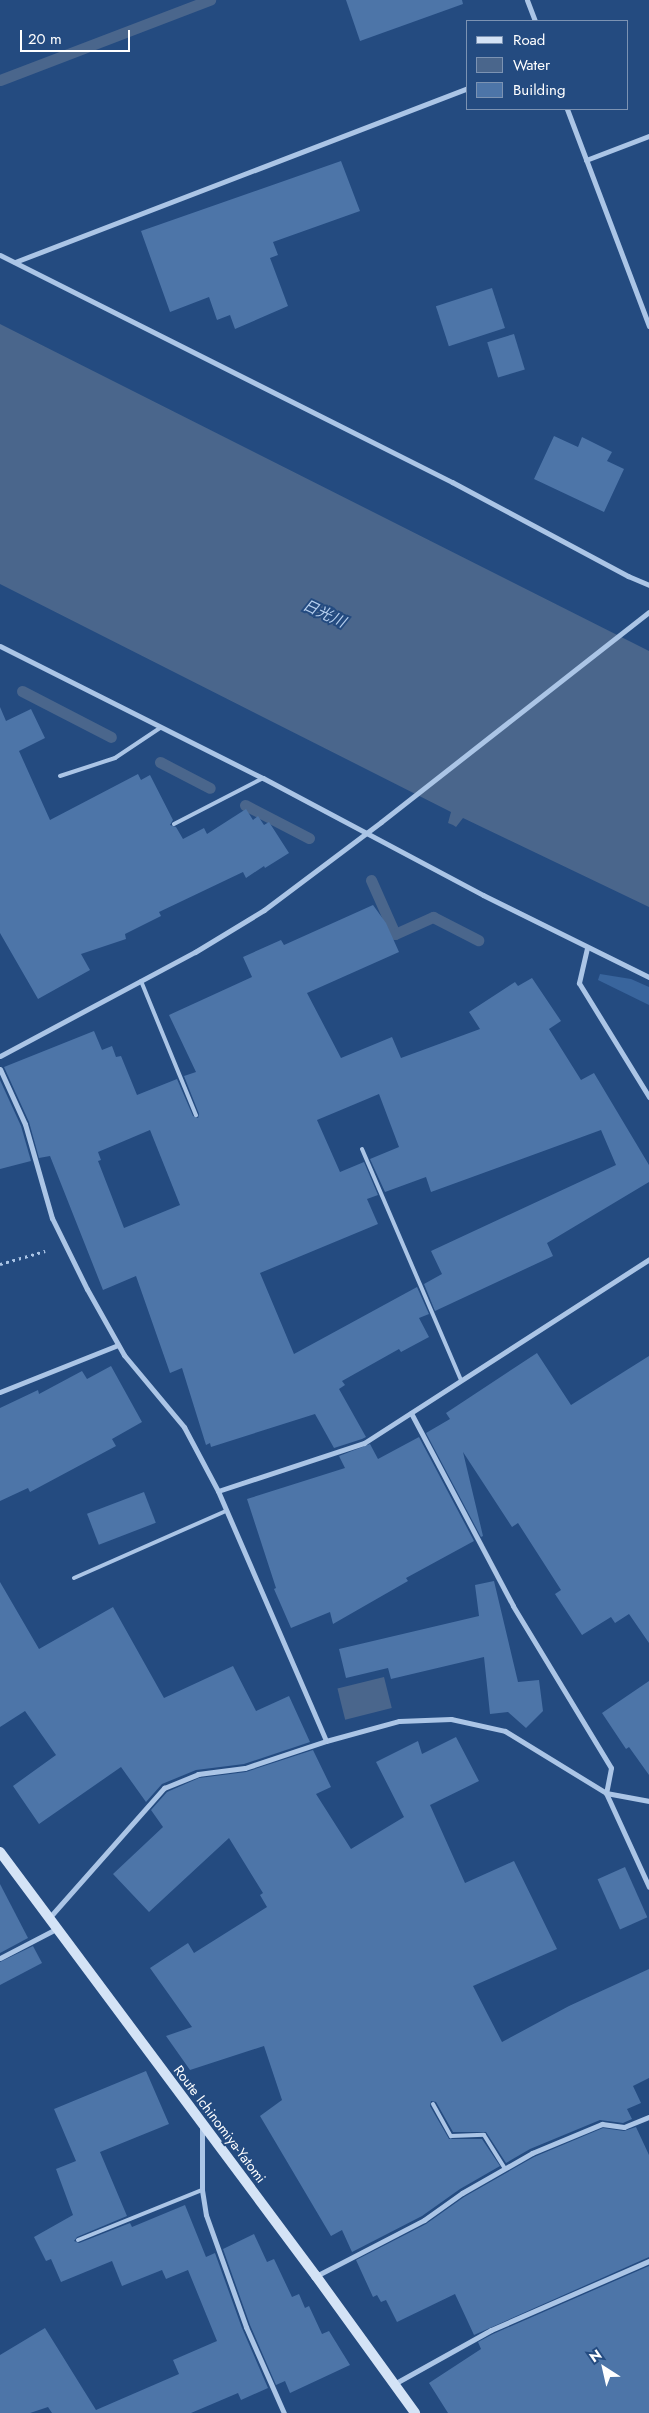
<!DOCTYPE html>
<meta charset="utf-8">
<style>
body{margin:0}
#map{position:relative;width:649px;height:2413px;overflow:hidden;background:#244b80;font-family:Jost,"Noto Sans JP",sans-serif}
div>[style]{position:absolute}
.green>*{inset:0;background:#39659d}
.water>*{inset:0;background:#4a668c;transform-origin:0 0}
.stream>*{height:11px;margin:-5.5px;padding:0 5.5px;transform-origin:5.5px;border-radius:5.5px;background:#4a668c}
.building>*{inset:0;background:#4d75a8;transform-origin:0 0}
.path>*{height:3px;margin-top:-1.5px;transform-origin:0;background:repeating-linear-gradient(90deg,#abc5e6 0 2.5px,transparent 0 6.5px)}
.lane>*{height:4px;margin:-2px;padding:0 2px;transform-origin:2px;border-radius:2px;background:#abc5e6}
.street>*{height:5px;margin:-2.5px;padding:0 2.5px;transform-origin:2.5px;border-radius:2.5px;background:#abc5e6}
.secondary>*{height:10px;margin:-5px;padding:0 5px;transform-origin:5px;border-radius:5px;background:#d4e3f6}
span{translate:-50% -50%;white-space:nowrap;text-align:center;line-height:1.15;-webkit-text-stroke:4px #244b80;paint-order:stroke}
.street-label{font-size:14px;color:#fff}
.water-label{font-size:15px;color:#b6cfee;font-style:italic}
.legend{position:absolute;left:466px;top:20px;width:162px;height:90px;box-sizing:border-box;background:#244b80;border:1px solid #7c93b3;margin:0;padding:6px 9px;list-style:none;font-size:15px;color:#fff}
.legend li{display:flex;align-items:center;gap:10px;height:25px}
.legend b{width:25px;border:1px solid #7c93b3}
.north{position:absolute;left:579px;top:2343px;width:50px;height:50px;-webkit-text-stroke:4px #244b80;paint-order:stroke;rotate:325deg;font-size:14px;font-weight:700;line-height:20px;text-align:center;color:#fff}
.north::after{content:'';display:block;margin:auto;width:18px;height:22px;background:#fff;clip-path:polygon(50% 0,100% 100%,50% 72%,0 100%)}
.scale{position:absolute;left:20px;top:30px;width:110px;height:22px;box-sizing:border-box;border:2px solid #fff;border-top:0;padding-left:6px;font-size:15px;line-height:18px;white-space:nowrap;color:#fff;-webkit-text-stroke:4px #244b80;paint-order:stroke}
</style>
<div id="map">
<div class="green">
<i style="clip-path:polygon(600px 974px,631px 979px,649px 987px,649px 1005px,598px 980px)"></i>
</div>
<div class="water">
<i style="clip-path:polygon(0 324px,649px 651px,649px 907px,463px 818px,456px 827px,453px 825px,448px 823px,451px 812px,0 584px)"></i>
<i style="left:384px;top:1677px;width:32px;height:48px;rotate:76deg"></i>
</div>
<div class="stream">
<i style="left:0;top:80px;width:225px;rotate:-20.9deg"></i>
<i style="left:22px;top:691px;width:100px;rotate:27.3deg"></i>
<i style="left:160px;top:762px;width:56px;rotate:27.5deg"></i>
<i style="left:245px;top:805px;width:72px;rotate:27.3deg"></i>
<i style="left:371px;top:880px;width:59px;rotate:66deg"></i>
<i style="left:395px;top:934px;width:42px;rotate:-24.1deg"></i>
<i style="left:433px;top:917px;width:51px;rotate:27.1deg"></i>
</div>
<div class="building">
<i style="clip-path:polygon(346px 0,462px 0,463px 4px,360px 41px)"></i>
<i style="clip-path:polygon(341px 161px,360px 211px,273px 242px,278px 255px,270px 258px,288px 306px,235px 329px,230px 315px,217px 320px,209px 297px,170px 312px,141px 231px)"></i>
<i style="left:492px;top:288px;width:42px;height:59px;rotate:72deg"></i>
<i style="left:514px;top:334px;width:37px;height:28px;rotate:73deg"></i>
<i style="clip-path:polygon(554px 436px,578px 447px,582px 437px,612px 452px,607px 461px,624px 469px,604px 512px,534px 479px)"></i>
<i style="clip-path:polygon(0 707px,6px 721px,31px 709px,45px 738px,19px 751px,50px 820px,138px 774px,141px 780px,150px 775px,173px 820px,170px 825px,176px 827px,183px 839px,204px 828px,207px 834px,246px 809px,253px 820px,258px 816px,264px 825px,269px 822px,289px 853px,265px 868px,264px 866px,246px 878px,243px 872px,159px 912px,161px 916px,125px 934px,126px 939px,81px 954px,90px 970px,38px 999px,0 933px)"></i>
<i style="clip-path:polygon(evenodd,373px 905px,386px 923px,399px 952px,307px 993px,341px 1058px,392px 1037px,401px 1058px,480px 1029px,469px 1012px,515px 982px,518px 986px,532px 978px,561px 1021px,549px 1029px,581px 1080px,594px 1073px,649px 1165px,649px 1182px,547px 1243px,553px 1256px,435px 1311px,424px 1284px,442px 1274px,431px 1251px,616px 1165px,601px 1130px,431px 1192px,426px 1177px,385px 1192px,370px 1159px,399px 1147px,379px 1094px,317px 1120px,340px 1172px,364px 1162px,378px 1195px,367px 1199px,378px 1224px,260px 1273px,294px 1354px,417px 1287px,429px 1314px,419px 1318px,429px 1337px,401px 1352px,399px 1349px,342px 1381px,345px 1385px,339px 1389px,366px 1437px,362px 1439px,334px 1448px,315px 1414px,211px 1447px,210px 1443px,206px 1445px,182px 1368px,170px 1373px,136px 1276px,103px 1290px,50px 1156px,39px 1158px,29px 1122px,4px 1067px,94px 1031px,102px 1050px,112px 1046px,116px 1057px,121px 1056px,137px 1095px,177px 1079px,193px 1116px,198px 1118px,199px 1114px,184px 1076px,196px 1072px,169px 1015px,252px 977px,243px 957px,281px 940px,284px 945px,373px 905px,150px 1130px,180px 1205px,124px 1228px,98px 1161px,101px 1160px,98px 1152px,150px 1130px)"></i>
<i style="clip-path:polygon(0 1080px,21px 1126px,31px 1161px,0 1169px)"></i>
<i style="clip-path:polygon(537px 1353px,571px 1405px,649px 1356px,649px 1643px,629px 1614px,615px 1623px,611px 1617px,582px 1635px,555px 1594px,561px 1590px,518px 1523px,512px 1527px,463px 1452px,483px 1536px,481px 1537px,426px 1433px,450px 1419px,446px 1413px)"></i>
<i style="clip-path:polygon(111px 1366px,142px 1422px,112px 1439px,116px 1446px,30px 1492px,28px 1488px,0 1501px,0 1408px,38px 1390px,39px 1394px,82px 1371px,87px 1379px)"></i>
<i style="clip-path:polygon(419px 1437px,474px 1541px,406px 1578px,408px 1581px,333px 1624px,330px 1612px,291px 1628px,274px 1589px,276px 1588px,247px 1499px,345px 1468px,339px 1456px,370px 1444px,378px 1459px)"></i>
<i style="left:144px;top:1492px;width:33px;height:61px;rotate:69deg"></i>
<i style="clip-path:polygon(494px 1581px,518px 1682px,539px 1680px,543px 1711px,526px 1728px,508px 1712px,490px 1714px,484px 1657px,391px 1679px,388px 1668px,346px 1678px,339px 1649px,479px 1616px,475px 1585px)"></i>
<i style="clip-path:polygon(0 1582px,39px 1649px,113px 1607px,164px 1698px,233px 1666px,256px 1711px,289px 1696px,310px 1742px,244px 1764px,196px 1770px,162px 1784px,146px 1802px,121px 1767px,39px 1824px,13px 1786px,56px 1755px,25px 1711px,0 1727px)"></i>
<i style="clip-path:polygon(649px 1681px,649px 1775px,629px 1747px,626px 1749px,602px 1713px)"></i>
<i style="clip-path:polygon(456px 1737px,479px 1781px,430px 1805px,465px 1883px,514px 1861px,557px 1949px,473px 1986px,502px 2042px,569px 2006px,649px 1969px,649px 2078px,633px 2086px,641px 2103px,627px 2109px,632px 2119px,623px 2123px,600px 2120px,530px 2149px,506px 2163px,486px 2132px,453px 2132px,436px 2102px,431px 2101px,430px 2106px,449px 2139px,482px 2139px,500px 2166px,460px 2189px,422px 2216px,352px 2252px,342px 2230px,331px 2236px,260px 2116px,282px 2100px,264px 2046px,190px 2070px,166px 2036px,192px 2027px,150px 1968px,188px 1943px,194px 1953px,267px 1907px,260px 1895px,263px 1893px,229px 1838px,149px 1912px,113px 1874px,163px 1827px,151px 1810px,167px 1792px,199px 1778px,246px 1772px,313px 1750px,331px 1787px,316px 1794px,351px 1849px,404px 1817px,376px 1762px,418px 1741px,422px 1754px)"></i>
<i style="left:625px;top:1867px;width:55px;height:30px;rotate:66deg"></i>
<i style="clip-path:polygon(0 1884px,28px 1938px,0 1953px)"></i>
<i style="clip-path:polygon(33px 1946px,42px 1963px,0 1985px,0 1962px)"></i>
<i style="clip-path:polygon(146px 2071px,169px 2124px,100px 2152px,127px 2216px,77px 2237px,74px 2241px,79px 2243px,130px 2223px,132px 2227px,185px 2205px,206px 2257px,215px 2253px,242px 2328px,268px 2388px,241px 2400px,238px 2393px,191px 2413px,52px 2413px,48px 2407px,30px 2413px,0 2413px,0 2355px,45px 2328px,96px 2410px,179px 2374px,173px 2360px,217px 2341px,188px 2270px,166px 2279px,162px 2270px,122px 2286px,112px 2261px,61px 2282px,51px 2259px,46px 2261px,34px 2237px,73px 2215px,56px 2169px,76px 2161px,54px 2109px)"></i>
<i style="clip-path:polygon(636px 2127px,649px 2155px,649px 2257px,474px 2335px,455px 2294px,397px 2322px,386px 2300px,381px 2302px,377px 2295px,373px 2297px,356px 2260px,426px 2224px,464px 2197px,534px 2157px,603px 2128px,624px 2131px)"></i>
<i style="clip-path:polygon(254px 2234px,267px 2262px,274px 2259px,292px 2297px,299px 2294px,305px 2308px,309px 2306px,322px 2334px,329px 2331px,350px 2365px,290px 2393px,285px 2381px,276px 2385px,250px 2325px,223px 2249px)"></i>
<i style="clip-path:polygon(649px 2266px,649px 2413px,448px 2413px,429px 2383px,481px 2349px,478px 2342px,493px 2334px)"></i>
</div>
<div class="path">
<i style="left:0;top:1264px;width:47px;rotate:-16.1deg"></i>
</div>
<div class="lane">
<i style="left:60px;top:776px;width:58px;rotate:-18.1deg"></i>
<i style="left:115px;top:758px;width:54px;rotate:-33.7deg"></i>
<i style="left:174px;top:824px;width:100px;rotate:-27.3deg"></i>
<i style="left:141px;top:981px;width:145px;rotate:67.7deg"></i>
<i style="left:362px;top:1149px;width:251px;rotate:66.8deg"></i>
<i style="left:74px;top:1578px;width:166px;rotate:-23.8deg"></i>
<i style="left:433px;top:2104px;width:37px;rotate:61deg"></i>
<i style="left:451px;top:2136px;width:33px;rotate:-2deg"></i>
<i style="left:484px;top:2135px;width:39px;rotate:58deg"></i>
<i style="left:78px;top:2240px;width:134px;rotate:-22deg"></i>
</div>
<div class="street">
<i style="left:527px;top:0;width:22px;rotate:69deg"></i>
<i style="left:567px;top:109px;width:232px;rotate:69.3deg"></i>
<i style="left:586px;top:160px;width:67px;rotate:-20.9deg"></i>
<i style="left:0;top:255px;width:506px;rotate:26.67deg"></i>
<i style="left:452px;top:482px;width:200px;rotate:28.1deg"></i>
<i style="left:628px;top:576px;width:23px;rotate:23deg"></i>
<i style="left:15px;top:262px;width:485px;rotate:-21deg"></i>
<i style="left:0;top:646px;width:294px;rotate:26.7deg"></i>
<i style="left:263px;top:778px;width:249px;rotate:28deg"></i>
<i style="left:483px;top:895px;width:185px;rotate:26.3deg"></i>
<i style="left:587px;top:948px;width:36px;rotate:103deg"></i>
<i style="left:579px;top:983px;width:134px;rotate:58.4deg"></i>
<i style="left:0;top:1056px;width:221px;rotate:-28.1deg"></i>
<i style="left:195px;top:952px;width:81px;rotate:-31.3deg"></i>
<i style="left:264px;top:910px;width:146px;rotate:-36.9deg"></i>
<i style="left:381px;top:822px;width:340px;rotate:-38.1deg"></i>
<i style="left:0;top:1069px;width:60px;rotate:65.6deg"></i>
<i style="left:25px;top:1124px;width:98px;rotate:74deg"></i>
<i style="left:52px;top:1218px;width:79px;rotate:63.8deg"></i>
<i style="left:87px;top:1289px;width:76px;rotate:60.7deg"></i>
<i style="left:124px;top:1355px;width:94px;rotate:50.2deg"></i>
<i style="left:184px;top:1427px;width:72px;rotate:62deg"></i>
<i style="left:218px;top:1491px;width:272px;rotate:66.6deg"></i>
<i style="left:0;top:1392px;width:127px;rotate:-21.7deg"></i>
<i style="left:411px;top:1413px;width:218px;rotate:62.1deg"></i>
<i style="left:513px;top:1606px;width:189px;rotate:58.8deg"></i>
<i style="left:611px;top:1768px;width:25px;rotate:101deg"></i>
<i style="left:606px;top:1793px;width:103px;rotate:65.4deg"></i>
<i style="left:218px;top:1491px;width:154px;rotate:-18.2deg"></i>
<i style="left:364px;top:1443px;width:339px;rotate:-32.8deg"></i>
<i style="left:49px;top:1918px;width:174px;rotate:-48.5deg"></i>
<i style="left:164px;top:1788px;width:37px;rotate:-22deg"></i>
<i style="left:198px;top:1774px;width:47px;rotate:-7.3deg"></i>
<i style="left:245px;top:1768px;width:85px;rotate:-18.4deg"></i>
<i style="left:326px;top:1741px;width:76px;rotate:-15.3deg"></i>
<i style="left:399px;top:1721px;width:52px;rotate:-2.2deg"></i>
<i style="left:451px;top:1719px;width:55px;rotate:12.5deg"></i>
<i style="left:505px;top:1731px;width:119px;rotate:31.5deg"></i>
<i style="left:606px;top:1793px;width:44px;rotate:10.5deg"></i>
<i style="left:0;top:1958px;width:63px;rotate:-27.4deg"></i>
<i style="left:202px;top:2126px;width:64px;rotate:90deg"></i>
<i style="left:202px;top:2190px;width:25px;rotate:81deg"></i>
<i style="left:206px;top:2215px;width:119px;rotate:70.3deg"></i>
<i style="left:246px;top:2327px;width:94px;rotate:66.2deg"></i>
<i style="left:316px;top:2276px;width:122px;rotate:-27.4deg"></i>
<i style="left:424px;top:2220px;width:47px;rotate:-35.4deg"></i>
<i style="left:462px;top:2193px;width:81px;rotate:-29.7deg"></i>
<i style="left:532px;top:2153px;width:76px;rotate:-22.5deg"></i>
<i style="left:602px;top:2124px;width:22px;rotate:8deg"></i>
<i style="left:624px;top:2127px;width:27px;rotate:-22deg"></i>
<i style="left:394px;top:2384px;width:111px;rotate:-29.1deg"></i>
<i style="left:491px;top:2330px;width:172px;rotate:-23.6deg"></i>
</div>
<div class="secondary">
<i style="left:0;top:1852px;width:529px;rotate:53.3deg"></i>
<i style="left:316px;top:2276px;width:169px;rotate:54.1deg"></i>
</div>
<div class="street-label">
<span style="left:220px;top:2124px;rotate:53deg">Route Ichinomiya-Yatomi</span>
</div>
<div class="water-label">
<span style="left:324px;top:614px;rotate:25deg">日光川</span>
</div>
<ul class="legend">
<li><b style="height:6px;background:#d4e3f6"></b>Road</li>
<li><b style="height:14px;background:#4a668c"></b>Water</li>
<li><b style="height:14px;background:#4d75a8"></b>Building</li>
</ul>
<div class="north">N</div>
<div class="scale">20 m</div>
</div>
